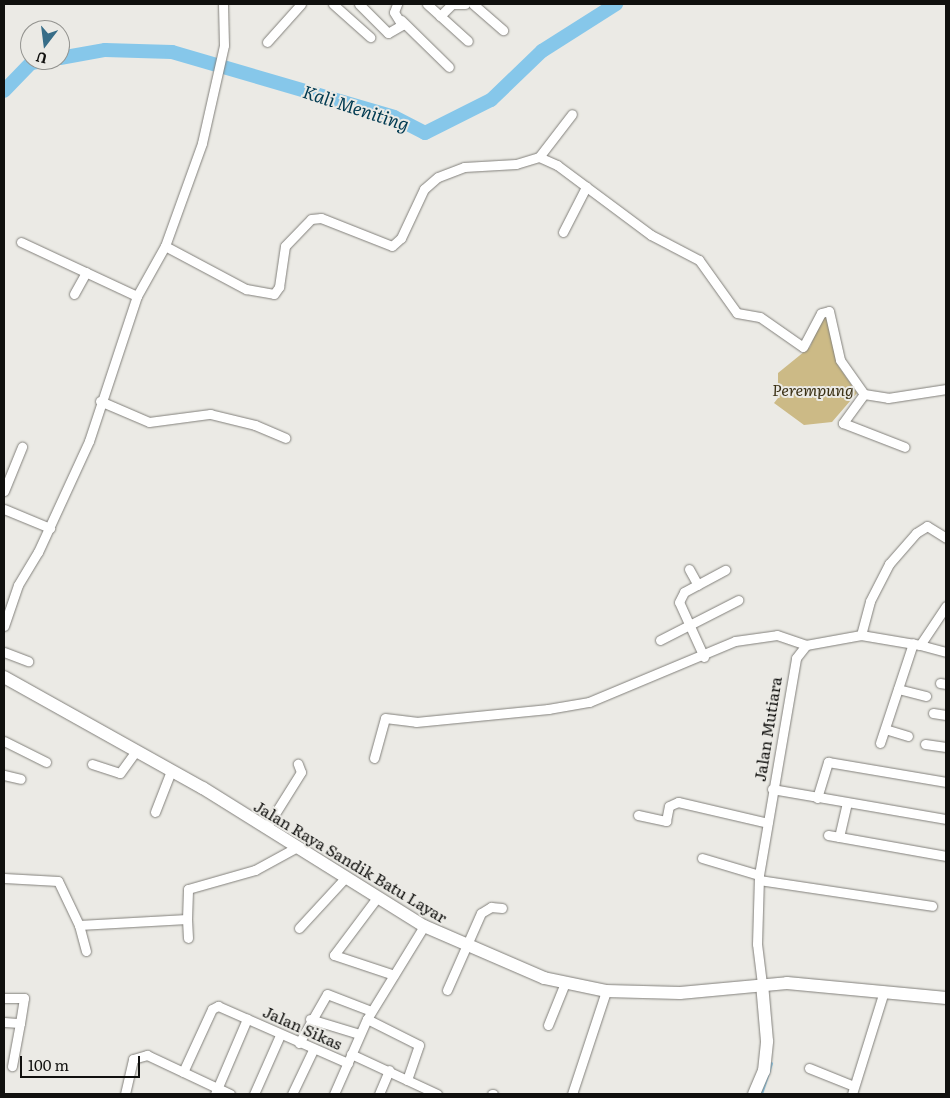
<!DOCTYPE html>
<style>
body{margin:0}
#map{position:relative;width:950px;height:1098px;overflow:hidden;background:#ebeae5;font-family:Literata,serif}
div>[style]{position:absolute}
.green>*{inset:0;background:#ccba86}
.stream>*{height:2.5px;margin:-1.25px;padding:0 1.25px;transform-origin:1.25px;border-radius:1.25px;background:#86c7ea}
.river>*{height:14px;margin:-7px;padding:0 7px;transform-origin:7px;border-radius:7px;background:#86c7ea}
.roads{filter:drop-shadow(0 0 1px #82807b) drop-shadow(0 0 1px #82807b)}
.street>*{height:9px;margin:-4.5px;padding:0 4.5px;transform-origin:4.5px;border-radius:4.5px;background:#fff}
.secondary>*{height:12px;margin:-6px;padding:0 6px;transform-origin:6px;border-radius:6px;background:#fff}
span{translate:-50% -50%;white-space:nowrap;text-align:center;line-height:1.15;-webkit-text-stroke:4px #ebeae5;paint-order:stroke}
.park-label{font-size:16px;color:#3a3014;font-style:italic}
.street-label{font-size:16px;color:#10100e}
.water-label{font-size:18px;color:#003a51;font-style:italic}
.frame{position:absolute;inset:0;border:5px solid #10100e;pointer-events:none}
.north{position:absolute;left:20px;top:20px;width:50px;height:50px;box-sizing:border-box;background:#ebeae5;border:1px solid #93938f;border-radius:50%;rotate:195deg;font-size:14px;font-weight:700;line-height:20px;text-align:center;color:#10100e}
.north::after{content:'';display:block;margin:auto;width:18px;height:22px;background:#376d88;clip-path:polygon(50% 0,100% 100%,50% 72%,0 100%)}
.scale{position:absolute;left:20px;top:1056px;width:120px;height:22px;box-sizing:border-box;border:2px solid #10100e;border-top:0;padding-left:6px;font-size:15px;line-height:18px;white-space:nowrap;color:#10100e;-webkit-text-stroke:4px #ebeae5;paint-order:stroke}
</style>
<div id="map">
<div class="green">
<i style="clip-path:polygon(827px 315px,837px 364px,857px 393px,832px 422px,804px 425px,774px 403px,778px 398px,778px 373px,810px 347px,822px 317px)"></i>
</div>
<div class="stream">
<i style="left:761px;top:1094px;width:32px;rotate:-72deg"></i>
</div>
<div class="river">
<i style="left:60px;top:58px;width:46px;rotate:-10.1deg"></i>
<i style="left:105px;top:50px;width:67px;rotate:1.7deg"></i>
<i style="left:172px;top:52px;width:231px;rotate:16.3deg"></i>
<i style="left:394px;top:117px;width:35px;rotate:27deg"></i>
<i style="left:425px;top:133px;width:74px;rotate:-26.6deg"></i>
<i style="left:491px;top:100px;width:71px;rotate:-43.9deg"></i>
<i style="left:542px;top:51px;width:88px;rotate:-32.4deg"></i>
<i style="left:4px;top:91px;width:39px;rotate:-46deg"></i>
<i style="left:31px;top:63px;width:19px;rotate:-9deg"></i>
</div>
<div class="roads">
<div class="street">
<i style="left:333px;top:4px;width:50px;rotate:41.7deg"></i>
<i style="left:359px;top:4px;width:41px;rotate:45deg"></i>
<i style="left:388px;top:33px;width:16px;rotate:-30deg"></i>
<i style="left:402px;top:25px;width:15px;rotate:-122deg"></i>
<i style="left:394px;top:12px;width:9px;rotate:-69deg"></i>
<i style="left:427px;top:4px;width:55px;rotate:42.1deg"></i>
<i style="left:473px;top:4px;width:40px;rotate:41deg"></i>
<i style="left:440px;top:16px;width:17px;rotate:-45deg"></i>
<i style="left:452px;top:4px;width:13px"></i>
<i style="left:401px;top:20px;width:67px;rotate:44.4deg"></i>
<i style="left:267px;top:42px;width:51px;rotate:-48.2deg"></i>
<i style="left:539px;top:157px;width:54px;rotate:-52.5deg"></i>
<i style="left:563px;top:232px;width:51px;rotate:-62.9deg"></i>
<i style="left:21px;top:242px;width:128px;rotate:25deg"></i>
<i style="left:165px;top:246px;width:109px;rotate:-70.2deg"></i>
<i style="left:202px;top:143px;width:100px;rotate:-77.3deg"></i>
<i style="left:224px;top:45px;width:41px;rotate:-91.4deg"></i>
<i style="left:74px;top:294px;width:25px;rotate:-61deg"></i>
<i style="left:864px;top:394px;width:36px;rotate:126deg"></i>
<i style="left:843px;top:423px;width:66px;rotate:21.2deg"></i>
<i style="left:100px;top:401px;width:53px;rotate:23.2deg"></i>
<i style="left:149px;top:422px;width:62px;rotate:-7.5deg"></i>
<i style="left:210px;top:414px;width:46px;rotate:13.7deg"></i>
<i style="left:255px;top:425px;width:33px;rotate:23deg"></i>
<i style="left:4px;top:491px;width:48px;rotate:-67.8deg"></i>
<i style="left:4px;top:509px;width:50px;rotate:22.4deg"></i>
<i style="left:689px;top:569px;width:18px;rotate:61deg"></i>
<i style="left:4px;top:626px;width:43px;rotate:-71.1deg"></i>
<i style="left:18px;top:585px;width:39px;rotate:-59deg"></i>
<i style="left:38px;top:552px;width:122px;rotate:-65.3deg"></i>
<i style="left:89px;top:441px;width:153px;rotate:-71.7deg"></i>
<i style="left:137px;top:296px;width:57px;rotate:-60.8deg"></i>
<i style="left:165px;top:246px;width:92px;rotate:28deg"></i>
<i style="left:246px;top:289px;width:28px;rotate:10deg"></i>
<i style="left:274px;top:294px;width:9px;rotate:-54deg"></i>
<i style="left:279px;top:287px;width:41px;rotate:-81.7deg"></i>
<i style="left:285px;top:246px;width:37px;rotate:-46deg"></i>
<i style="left:311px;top:219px;width:10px;rotate:-6deg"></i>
<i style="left:321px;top:218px;width:76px;rotate:21.5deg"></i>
<i style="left:392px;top:246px;width:12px;rotate:-42deg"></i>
<i style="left:401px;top:238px;width:54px;rotate:-64.9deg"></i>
<i style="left:424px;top:189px;width:18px;rotate:-41deg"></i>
<i style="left:438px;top:177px;width:28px;rotate:-21deg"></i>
<i style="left:464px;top:167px;width:52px;rotate:-3.3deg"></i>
<i style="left:516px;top:164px;width:24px;rotate:-17deg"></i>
<i style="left:539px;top:157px;width:20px;rotate:24deg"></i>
<i style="left:557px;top:165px;width:117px;rotate:36.7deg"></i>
<i style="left:651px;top:235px;width:54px;rotate:27.5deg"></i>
<i style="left:699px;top:260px;width:65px;rotate:54.4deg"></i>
<i style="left:737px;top:313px;width:23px;rotate:10deg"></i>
<i style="left:760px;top:317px;width:52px;rotate:34.9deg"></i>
<i style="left:803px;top:347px;width:38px;rotate:-62deg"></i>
<i style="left:821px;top:313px;width:8px;rotate:-14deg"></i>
<i style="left:829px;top:311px;width:50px;rotate:77.3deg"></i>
<i style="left:840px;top:360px;width:42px;rotate:54.8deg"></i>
<i style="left:864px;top:394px;width:24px;rotate:9deg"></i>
<i style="left:888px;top:398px;width:59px;rotate:-8.8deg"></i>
<i style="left:861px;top:635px;width:35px;rotate:-75deg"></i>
<i style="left:870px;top:601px;width:42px;rotate:-62.8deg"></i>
<i style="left:889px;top:564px;width:41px;rotate:-48.9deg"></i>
<i style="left:916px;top:533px;width:13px;rotate:-32deg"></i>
<i style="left:927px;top:526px;width:22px;rotate:32deg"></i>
<i style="left:660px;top:640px;width:88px;rotate:-27.1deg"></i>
<i style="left:920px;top:645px;width:27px;rotate:15deg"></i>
<i style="left:4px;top:652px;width:26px;rotate:21deg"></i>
<i style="left:704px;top:657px;width:60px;rotate:-114.4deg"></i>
<i style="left:679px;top:602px;width:11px;rotate:-63deg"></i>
<i style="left:684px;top:592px;width:47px;rotate:-28.2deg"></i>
<i style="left:940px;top:683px;width:6px;rotate:9deg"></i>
<i style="left:898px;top:689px;width:29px;rotate:14deg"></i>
<i style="left:933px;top:713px;width:13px;rotate:9deg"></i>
<i style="left:885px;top:729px;width:24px;rotate:17deg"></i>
<i style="left:4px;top:741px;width:47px;rotate:26.6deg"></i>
<i style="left:880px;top:743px;width:105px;rotate:-71.7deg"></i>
<i style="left:925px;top:744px;width:21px;rotate:8deg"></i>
<i style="left:374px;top:758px;width:41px;rotate:-74.6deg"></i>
<i style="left:385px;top:718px;width:31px;rotate:7deg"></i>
<i style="left:416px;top:722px;width:133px;rotate:-5.6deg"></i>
<i style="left:548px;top:709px;width:42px;rotate:-9.7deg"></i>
<i style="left:589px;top:702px;width:158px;rotate:-22.7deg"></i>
<i style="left:735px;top:641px;width:42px;rotate:-8.1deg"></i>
<i style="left:777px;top:635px;width:31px;rotate:19deg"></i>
<i style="left:92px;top:764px;width:29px;rotate:18deg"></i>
<i style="left:120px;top:773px;width:26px;rotate:-54deg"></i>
<i style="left:4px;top:775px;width:17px;rotate:13deg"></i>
<i style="left:772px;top:789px;width:177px;rotate:9.8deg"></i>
<i style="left:817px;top:798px;width:38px;rotate:-73deg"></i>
<i style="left:828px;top:762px;width:120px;rotate:9.6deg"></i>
<i style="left:155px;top:812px;width:44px;rotate:-68.7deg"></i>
<i style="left:638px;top:815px;width:29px;rotate:12deg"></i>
<i style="left:666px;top:821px;width:15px;rotate:-79deg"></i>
<i style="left:669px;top:806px;width:10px;rotate:-24deg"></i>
<i style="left:678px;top:802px;width:92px;rotate:13.1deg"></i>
<i style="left:266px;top:828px;width:66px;rotate:-58deg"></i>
<i style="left:301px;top:772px;width:9px;rotate:-111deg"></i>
<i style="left:828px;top:835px;width:120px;rotate:10.1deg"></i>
<i style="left:839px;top:837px;width:35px;rotate:-77deg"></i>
<i style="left:702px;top:858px;width:59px;rotate:16.6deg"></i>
<i style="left:4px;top:878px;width:54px;rotate:3.2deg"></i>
<i style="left:58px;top:881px;width:49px;rotate:64.5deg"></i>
<i style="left:79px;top:925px;width:108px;rotate:-3.2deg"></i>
<i style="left:187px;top:919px;width:30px;rotate:-88deg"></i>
<i style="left:188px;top:889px;width:70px;rotate:-15.8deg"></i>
<i style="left:255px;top:870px;width:48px;rotate:-28.7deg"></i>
<i style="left:759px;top:880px;width:175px;rotate:8.5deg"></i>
<i style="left:376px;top:899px;width:70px;rotate:126.9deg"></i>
<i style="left:334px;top:955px;width:63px;rotate:18.4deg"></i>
<i style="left:187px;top:919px;width:19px;rotate:87deg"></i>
<i style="left:79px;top:925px;width:27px;rotate:75deg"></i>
<i style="left:299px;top:928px;width:67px;rotate:-47.4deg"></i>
<i style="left:762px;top:984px;width:40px;rotate:-97.1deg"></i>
<i style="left:757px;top:944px;width:69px;rotate:-88.3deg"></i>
<i style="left:759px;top:875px;width:220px;rotate:-80.3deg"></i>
<i style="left:796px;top:658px;width:16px;rotate:-52deg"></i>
<i style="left:806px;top:645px;width:56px;rotate:-10.3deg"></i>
<i style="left:861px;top:635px;width:60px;rotate:9.6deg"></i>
<i style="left:920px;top:645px;width:47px;rotate:-56.3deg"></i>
<i style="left:447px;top:990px;width:84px;rotate:-66.2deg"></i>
<i style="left:481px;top:913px;width:12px;rotate:-31deg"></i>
<i style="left:491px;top:907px;width:11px;rotate:5deg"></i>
<i style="left:4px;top:998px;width:20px"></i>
<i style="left:24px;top:998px;width:25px;rotate:99deg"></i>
<i style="left:310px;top:1019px;width:51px;rotate:17deg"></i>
<i style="left:367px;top:1019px;width:58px;rotate:26.6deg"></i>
<i style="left:419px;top:1045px;width:37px;rotate:109deg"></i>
<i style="left:4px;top:1022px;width:16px;rotate:4deg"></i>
<i style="left:20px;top:1023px;width:44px;rotate:100.5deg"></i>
<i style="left:548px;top:1025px;width:45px;rotate:-68deg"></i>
<i style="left:299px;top:1043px;width:56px;rotate:-60.3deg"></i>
<i style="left:327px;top:994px;width:47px;rotate:21.1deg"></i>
<i style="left:351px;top:1054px;width:95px;rotate:24.9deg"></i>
<i style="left:809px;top:1068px;width:48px;rotate:21.8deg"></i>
<i style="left:183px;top:1072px;width:69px;rotate:-65.3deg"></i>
<i style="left:212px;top:1009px;width:7px;rotate:-27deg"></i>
<i style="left:218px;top:1006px;width:142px;rotate:23.7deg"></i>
<i style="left:125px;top:1094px;width:36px;rotate:-77deg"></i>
<i style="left:133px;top:1059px;width:15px;rotate:-16deg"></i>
<i style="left:147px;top:1055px;width:92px;rotate:25.2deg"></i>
<i style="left:215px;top:1094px;width:82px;rotate:-66.9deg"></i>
<i style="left:254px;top:1094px;width:64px;rotate:-66.2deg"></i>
<i style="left:292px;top:1094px;width:49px;rotate:-64.5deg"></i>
<i style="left:334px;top:1094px;width:82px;rotate:-66.3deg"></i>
<i style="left:367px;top:1019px;width:109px;rotate:-58.5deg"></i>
<i style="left:379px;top:1094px;width:26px;rotate:-67deg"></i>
<i style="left:492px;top:1094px;width:1px"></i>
<i style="left:572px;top:1094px;width:108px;rotate:-71.7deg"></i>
<i style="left:852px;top:1094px;width:108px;rotate:-72.7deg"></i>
</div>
<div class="secondary">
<i style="left:4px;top:677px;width:228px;rotate:29.2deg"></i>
<i style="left:203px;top:788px;width:261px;rotate:32deg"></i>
<i style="left:424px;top:926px;width:131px;rotate:23.4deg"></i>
<i style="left:544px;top:978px;width:63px;rotate:11.8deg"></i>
<i style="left:606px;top:991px;width:74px;rotate:1.5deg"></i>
<i style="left:680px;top:993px;width:107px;rotate:-5.3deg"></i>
<i style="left:787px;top:983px;width:160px;rotate:5.4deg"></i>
<i style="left:754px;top:1094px;width:25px;rotate:-67deg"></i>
<i style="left:764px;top:1071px;width:30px;rotate:-84deg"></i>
<i style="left:767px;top:1041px;width:57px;rotate:-95deg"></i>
</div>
</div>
<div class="park-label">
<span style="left:813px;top:389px">Perempung</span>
</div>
<div class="street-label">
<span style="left:767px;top:729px;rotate:-81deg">Jalan Mutiara</span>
<span style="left:351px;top:861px;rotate:31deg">Jalan Raya Sandik Batu Layar</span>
<span style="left:303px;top:1027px;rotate:24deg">Jalan Sikas</span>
</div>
<div class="water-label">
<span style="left:356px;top:108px;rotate:18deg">Kali Meniting</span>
</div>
<div class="frame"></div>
<div class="north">U</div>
<div class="scale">100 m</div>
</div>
